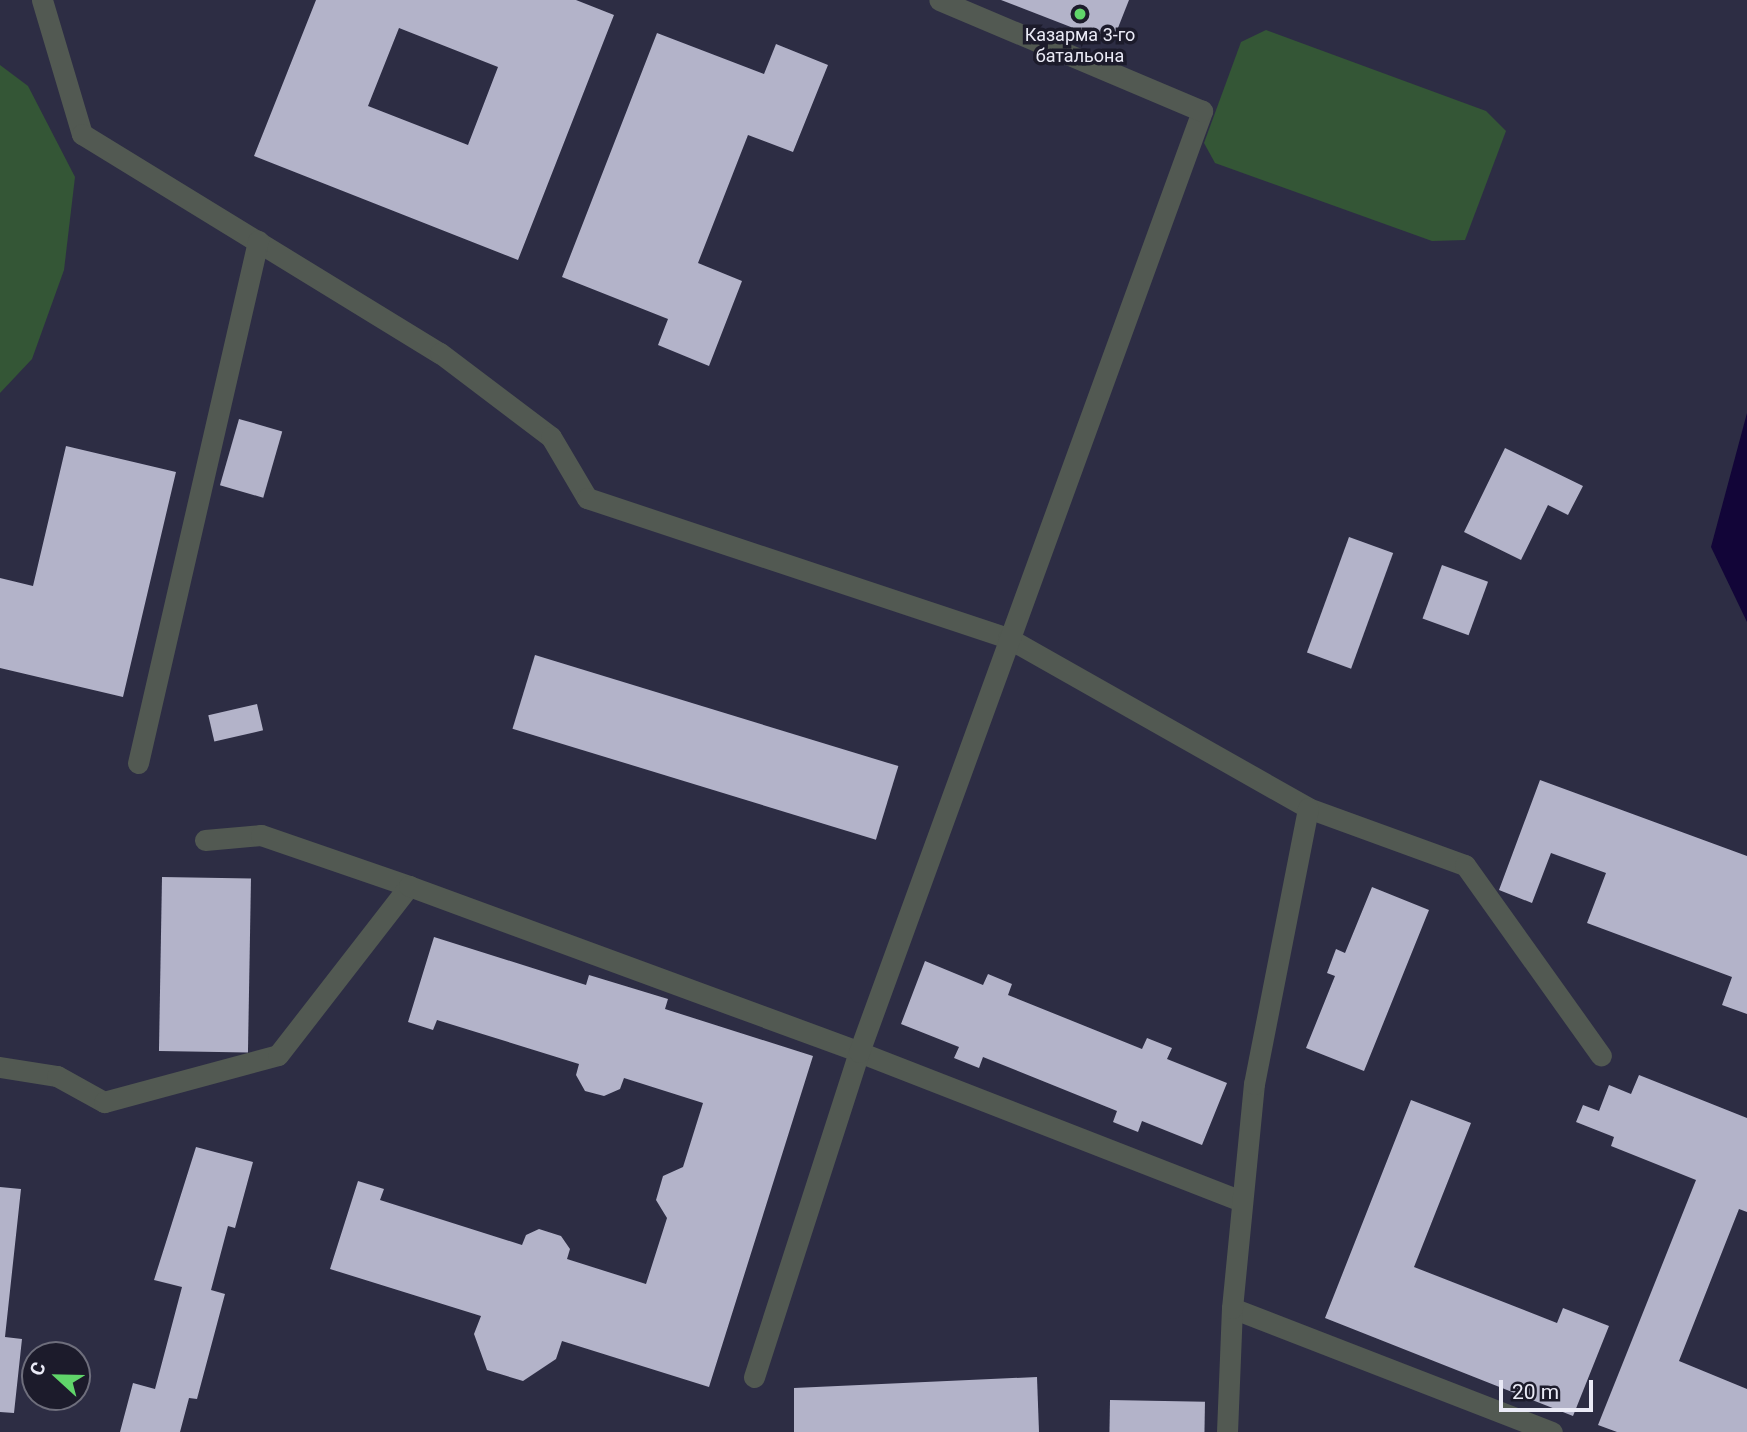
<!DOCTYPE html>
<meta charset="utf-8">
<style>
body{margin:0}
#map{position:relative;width:1747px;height:1432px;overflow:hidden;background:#252536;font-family:Roboto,sans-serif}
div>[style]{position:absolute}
.built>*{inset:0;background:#2d2d44}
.green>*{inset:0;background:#345636}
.water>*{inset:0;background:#120538}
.building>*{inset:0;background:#b3b3c9;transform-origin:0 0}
.minor>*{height:21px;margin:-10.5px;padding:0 10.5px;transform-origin:10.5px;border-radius:10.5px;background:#525952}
.dots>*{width:19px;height:19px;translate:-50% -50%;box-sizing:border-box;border:4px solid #1c1b2b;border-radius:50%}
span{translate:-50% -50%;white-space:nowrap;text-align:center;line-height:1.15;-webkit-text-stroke:7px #1c1b2b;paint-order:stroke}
.poi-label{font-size:18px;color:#eaeaf6}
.north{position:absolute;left:21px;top:1341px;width:70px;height:70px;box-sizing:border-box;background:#1c1b2b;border:2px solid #6e6e7c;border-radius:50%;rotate:292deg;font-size:19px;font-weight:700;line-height:28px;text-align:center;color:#eaeaf6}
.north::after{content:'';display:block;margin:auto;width:24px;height:32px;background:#60d56a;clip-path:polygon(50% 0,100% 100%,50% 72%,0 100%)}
.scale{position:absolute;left:1499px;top:1380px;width:94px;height:32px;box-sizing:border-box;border:4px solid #eaeaf6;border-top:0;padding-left:9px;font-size:21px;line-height:24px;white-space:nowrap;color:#eaeaf6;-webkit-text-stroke:5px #1c1b2b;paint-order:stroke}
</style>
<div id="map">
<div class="built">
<i style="clip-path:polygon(evenodd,0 0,1747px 0,1747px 1432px,0 1432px,0 0,35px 1355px,77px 1355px,77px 1397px,35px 1397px,35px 1355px)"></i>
</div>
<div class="green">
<i style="clip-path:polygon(1266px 30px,1486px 111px,1506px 131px,1465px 240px,1432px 241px,1215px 163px,1204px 143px,1241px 42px)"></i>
<i style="clip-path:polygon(0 65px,28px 86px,75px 177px,64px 270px,32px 359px,0 393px)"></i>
</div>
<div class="water">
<i style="clip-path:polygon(1747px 413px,1747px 622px,1711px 547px)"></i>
</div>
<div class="building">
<i style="clip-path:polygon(evenodd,316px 0,576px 0,614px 15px,518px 260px,254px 156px,316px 0,399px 28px,498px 67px,468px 145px,368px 106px,399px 28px)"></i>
<i style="clip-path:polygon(1001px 0,1129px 0,1112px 43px)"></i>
<i style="clip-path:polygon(657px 33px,764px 74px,776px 44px,828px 65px,793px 152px,748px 135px,698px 263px,742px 281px,709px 366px,658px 345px,668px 319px,562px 277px)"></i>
<i style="left:239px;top:419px;width:45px;height:69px;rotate:16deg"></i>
<i style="clip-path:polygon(66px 446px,176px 472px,123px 697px,0 668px,0 578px,33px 586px)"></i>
<i style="clip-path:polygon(1505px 448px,1583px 486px,1568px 515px,1548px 505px,1521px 560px,1464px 532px)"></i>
<i style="left:1349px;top:537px;width:47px;height:123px;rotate:20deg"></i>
<i style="left:1442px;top:565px;width:49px;height:57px;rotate:20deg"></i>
<i style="left:535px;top:655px;width:380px;height:77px;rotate:17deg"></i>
<i style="left:257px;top:704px;width:27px;height:50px;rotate:77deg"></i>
<i style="clip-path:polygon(1540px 780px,1747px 856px,1747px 1014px,1722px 1005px,1732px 977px,1587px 923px,1606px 873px,1551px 853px,1532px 903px,1499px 890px)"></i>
<i style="left:162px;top:877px;width:89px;height:174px;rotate:1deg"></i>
<i style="clip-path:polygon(1372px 887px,1429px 910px,1364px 1071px,1306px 1048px,1335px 976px,1327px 973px,1336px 949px,1345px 953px)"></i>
<i style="clip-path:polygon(434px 937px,586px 985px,589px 975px,668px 999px,665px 1009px,813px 1056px,709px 1387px,562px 1341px,556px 1359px,523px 1381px,487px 1370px,474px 1334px,481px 1316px,330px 1269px,358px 1181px,384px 1189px,380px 1200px,522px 1245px,526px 1235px,539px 1229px,561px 1236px,570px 1249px,567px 1259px,646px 1284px,667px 1218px,656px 1200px,663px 1176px,683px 1167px,703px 1103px,624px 1078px,620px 1089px,604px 1096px,585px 1091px,576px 1075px,579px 1064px,437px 1020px,433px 1030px,408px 1022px)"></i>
<i style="clip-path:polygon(925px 961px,983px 985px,988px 974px,1012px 984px,1008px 995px,1142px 1049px,1147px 1038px,1172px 1048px,1167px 1059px,1227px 1083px,1202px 1145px,1142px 1121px,1138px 1132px,1113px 1122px,1117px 1111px,983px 1057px,979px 1068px,954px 1058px,959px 1047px,901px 1024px)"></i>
<i style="clip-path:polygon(1639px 1075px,1747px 1118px,1747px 1212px,1739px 1209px,1679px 1361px,1747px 1389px,1747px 1432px,1617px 1432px,1598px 1425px,1696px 1180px,1611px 1146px,1614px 1137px,1576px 1122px,1583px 1105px,1599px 1111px,1609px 1085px,1631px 1094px)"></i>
<i style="clip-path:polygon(1411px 1100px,1471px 1123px,1414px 1267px,1557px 1323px,1563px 1308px,1609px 1326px,1573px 1416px,1325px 1318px)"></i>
<i style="clip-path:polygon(196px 1147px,253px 1162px,235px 1228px,228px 1226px,211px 1290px,225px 1294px,197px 1399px,189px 1398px,180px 1432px,120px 1432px,133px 1383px,155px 1389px,182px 1287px,154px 1280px)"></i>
<i style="clip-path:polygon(0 1187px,21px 1189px,5px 1337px,22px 1339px,14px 1413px,0 1412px)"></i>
<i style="clip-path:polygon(1037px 1377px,1039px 1432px,794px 1432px,794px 1388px)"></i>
<i style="left:1110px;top:1400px;width:95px;height:32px;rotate:1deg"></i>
</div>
<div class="minor">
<i style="left:42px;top:0;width:140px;rotate:73.4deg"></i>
<i style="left:82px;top:134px;width:420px;rotate:31.5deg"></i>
<i style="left:440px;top:353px;width:139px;rotate:37.1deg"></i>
<i style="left:551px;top:437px;width:71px;rotate:59.5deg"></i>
<i style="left:587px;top:498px;width:444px;rotate:18.4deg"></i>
<i style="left:1008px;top:638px;width:345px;rotate:29.5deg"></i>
<i style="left:1308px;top:808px;width:167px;rotate:20deg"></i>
<i style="left:1465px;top:865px;width:234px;rotate:54.5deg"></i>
<i style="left:138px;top:763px;width:536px;rotate:-77.05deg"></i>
<i style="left:205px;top:840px;width:56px;rotate:-5.1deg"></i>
<i style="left:261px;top:835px;width:157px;rotate:19deg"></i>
<i style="left:0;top:1067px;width:58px;rotate:9deg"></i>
<i style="left:57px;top:1076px;width:54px;rotate:29deg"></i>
<i style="left:104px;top:1102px;width:180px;rotate:-15.1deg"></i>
<i style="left:278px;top:1055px;width:214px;rotate:-52.2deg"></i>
<i style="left:409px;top:886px;width:480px;rotate:20.2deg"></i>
<i style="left:859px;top:1052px;width:411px;rotate:21.3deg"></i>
<i style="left:1232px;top:1308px;width:343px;rotate:21.2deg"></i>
<i style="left:754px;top:1377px;width:342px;rotate:-72.1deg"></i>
<i style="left:859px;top:1052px;width:1002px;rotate:-69.97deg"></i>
<i style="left:1202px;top:111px;width:285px;rotate:-157.1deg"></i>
<i style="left:1227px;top:1432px;width:124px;rotate:-87.7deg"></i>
<i style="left:1232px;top:1308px;width:225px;rotate:-84.4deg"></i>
<i style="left:1254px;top:1084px;width:281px;rotate:-78.9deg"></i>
</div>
<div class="dots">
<i style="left:1080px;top:14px;background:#60d56a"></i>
</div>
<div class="poi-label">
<span style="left:1080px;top:46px">Казарма 3-го<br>батальона</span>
</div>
<div class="north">С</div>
<div class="scale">20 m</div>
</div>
